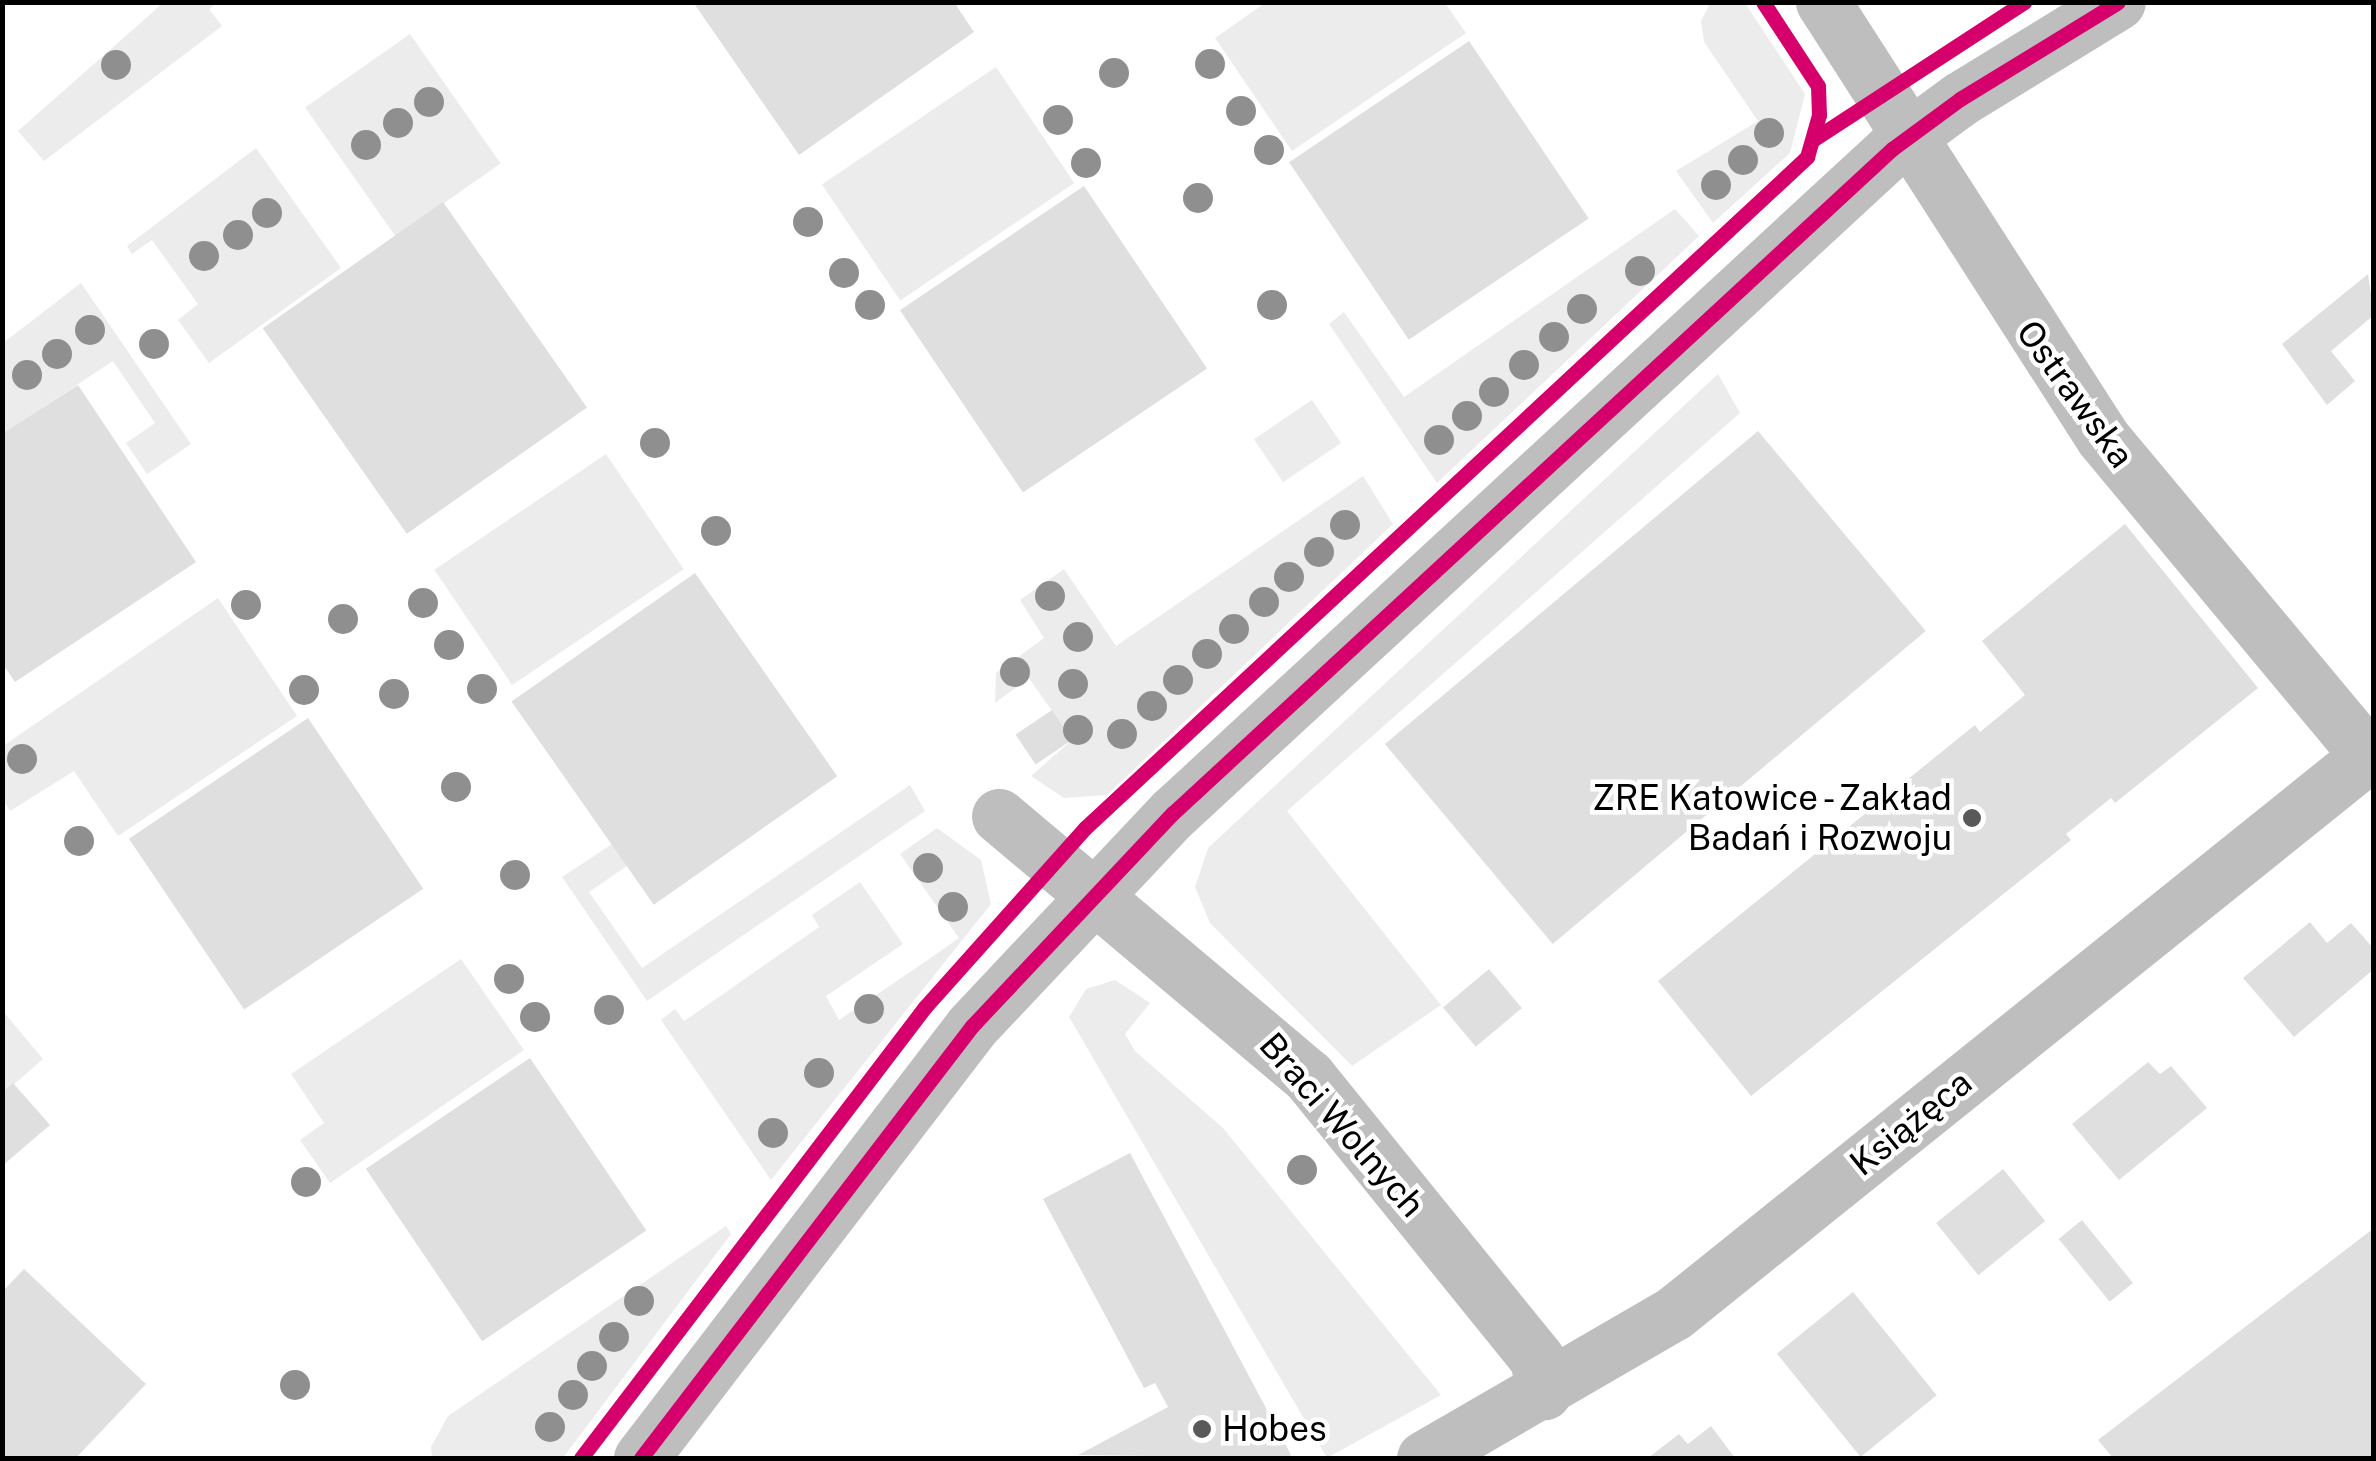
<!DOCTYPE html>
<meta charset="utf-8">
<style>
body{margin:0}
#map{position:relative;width:2376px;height:1461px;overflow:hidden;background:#fff;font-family:"Public Sans",sans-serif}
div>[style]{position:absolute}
.green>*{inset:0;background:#ececec;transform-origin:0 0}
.building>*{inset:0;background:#dfdfdf;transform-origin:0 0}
.street>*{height:55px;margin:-27.5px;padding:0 27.5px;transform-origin:27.5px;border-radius:27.5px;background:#bebebe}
.cycleway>*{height:15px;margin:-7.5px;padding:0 7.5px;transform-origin:7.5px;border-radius:7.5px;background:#d6006c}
.trees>*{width:30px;height:30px;margin:-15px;border-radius:50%;background:#8f8f8f}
.dots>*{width:28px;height:28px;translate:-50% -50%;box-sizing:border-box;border:5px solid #fff;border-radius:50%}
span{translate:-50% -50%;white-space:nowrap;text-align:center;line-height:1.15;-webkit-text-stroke:9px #fff;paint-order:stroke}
.street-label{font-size:35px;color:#000}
.poi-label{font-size:35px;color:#000}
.right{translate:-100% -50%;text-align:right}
.left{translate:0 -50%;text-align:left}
.frame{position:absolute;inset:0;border:5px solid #000;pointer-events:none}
</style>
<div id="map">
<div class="green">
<i style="clip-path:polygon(163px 3px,217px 3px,209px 9px,222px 26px,44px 161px,18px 131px)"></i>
<i style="clip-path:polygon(1265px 3px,1445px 3px,1466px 33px,1292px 151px,1215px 38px)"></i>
<i style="clip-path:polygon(1710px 3px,1745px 3px,1805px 94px,1790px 153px,1713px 223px,1676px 171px,1758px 121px,1704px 42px,1701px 21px)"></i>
<i style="left:410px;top:34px;width:158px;height:128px;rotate:55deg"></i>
<i style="left:996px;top:67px;width:140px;height:210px;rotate:56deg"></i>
<i style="clip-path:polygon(256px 148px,341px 268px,209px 363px,178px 320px,198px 304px,152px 240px,132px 254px,127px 246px)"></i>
<i style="clip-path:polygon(1675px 209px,1699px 236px,1437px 483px,1329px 324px,1344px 312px,1404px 397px)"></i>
<i style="clip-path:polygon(81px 283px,191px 444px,147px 474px,126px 443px,155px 423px,113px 361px,3px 434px,3px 343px)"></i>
<i style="clip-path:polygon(1718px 374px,1740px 413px,1287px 811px,1441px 1005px,1352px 1066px,1210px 923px,1195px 887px,1208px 848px)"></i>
<i style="left:1312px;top:400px;width:52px;height:70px;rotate:56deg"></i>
<i style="left:606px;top:454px;width:139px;height:207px;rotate:56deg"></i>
<i style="clip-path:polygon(1363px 476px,1393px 524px,1107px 795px,1064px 798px,1031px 776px,1072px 740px,1029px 678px,995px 703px,996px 673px,1044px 638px,1020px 600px,1064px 569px,1116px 646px)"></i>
<i style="clip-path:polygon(218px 598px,297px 716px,118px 836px,74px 771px,10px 811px,3px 799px,3px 746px)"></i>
<i style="clip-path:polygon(910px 785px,925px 811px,647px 1001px,562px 877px,612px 844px,627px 866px,589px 892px,642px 968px)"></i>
<i style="clip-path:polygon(937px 828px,981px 860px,991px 904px,771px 1180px,661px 1020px,675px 1009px,684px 1021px,703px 1008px,819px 927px,812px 915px,860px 882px,903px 944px,826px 996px,839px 1020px,919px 966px,959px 938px,900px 854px)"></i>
<i style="clip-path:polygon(461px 959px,524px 1050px,330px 1183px,300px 1140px,324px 1123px,291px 1074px)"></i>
<i style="clip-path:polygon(1115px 980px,1150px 1003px,1125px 1034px,1135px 1051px,1223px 1128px,1441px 1395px,1327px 1458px,1069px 1017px,1086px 989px)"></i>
<i style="clip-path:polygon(2px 1010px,43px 1059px,3px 1094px,2px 1094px)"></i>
<i style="clip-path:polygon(726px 1226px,731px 1234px,563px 1458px,432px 1458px,431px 1447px,448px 1416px)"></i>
</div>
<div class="building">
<i style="clip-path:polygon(693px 2px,954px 2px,974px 32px,799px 155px)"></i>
<i style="left:1469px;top:41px;width:214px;height:217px;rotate:56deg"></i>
<i style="left:1084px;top:186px;width:220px;height:222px;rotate:56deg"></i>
<i style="left:443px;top:202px;width:251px;height:220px;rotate:55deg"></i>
<i style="clip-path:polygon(2368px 274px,2374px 315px,2331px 351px,2355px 381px,2327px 405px,2282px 344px)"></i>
<i style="clip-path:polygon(78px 385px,196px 562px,15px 682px,2px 663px,2px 434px)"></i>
<i style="left:1758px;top:431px;width:261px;height:487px;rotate:50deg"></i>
<i style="clip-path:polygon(2125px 524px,2258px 688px,2115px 803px,2111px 798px,2066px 834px,2071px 840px,1751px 1096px,1658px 981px,1975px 725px,1980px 732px,2025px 695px,1982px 641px)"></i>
<i style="left:695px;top:573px;width:248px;height:224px;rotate:55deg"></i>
<i style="left:1052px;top:710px;width:36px;height:44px;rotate:56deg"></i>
<i style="left:308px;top:718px;width:206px;height:216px;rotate:56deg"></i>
<i style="clip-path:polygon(2310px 922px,2327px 943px,2351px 923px,2374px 949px,2374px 969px,2294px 1037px,2243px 978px)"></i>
<i style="left:1489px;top:969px;width:51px;height:60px;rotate:50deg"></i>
<i style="left:530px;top:1058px;width:208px;height:198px;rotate:56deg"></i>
<i style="clip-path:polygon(2148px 1062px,2160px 1074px,2171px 1066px,2207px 1108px,2119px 1180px,2072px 1124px)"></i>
<i style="clip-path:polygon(13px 1083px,50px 1125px,2px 1166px,2px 1093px)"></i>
<i style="clip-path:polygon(1130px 1153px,1289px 1451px,1292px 1458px,1078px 1455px,1168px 1407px,1155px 1383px,1144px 1388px,1043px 1199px)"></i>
<i style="left:2003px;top:1169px;width:67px;height:86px;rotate:51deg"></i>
<i style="left:2082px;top:1220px;width:81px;height:30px;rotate:51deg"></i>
<i style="clip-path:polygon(2374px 1228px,2374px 1458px,2113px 1458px,2098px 1440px)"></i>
<i style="clip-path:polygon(24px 1269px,146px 1384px,76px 1458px,2px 1458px,2px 1292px)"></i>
<i style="left:1853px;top:1292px;width:133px;height:98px;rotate:51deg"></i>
<i style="clip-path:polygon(1711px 1426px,1735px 1458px,1648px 1458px,1679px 1434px,1688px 1444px)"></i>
</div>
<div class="street">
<i style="left:1823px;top:2px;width:518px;rotate:57.29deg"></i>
<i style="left:2103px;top:438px;width:414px;rotate:50.2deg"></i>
<i style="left:999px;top:816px;width:404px;rotate:40.1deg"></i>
<i style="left:1308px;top:1076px;width:364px;rotate:51deg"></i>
<i style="left:1537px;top:1359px;width:34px;rotate:78deg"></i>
<i style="left:641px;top:1458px;width:544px;rotate:-52.54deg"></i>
<i style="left:972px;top:1026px;width:293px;rotate:-46.7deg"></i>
<i style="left:1173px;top:813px;width:979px;rotate:-42.72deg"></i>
<i style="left:1892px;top:149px;width:84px;rotate:-36.3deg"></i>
<i style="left:1960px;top:99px;width:185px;rotate:-31.5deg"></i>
<i style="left:1424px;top:1458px;width:289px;rotate:-30.1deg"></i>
<i style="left:1674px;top:1313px;width:898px;rotate:-38.76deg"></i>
</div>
<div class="cycleway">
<i style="left:1814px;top:139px;width:251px;rotate:-33.1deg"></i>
<i style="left:581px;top:1458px;width:567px;rotate:-52.67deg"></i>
<i style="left:925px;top:1007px;width:240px;rotate:-48.2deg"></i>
<i style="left:1085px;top:828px;width:986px;rotate:-42.9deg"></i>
<i style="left:1807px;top:157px;width:44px;rotate:-74.1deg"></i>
<i style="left:1819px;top:115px;width:29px;rotate:-92deg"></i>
<i style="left:1818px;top:86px;width:100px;rotate:-123.2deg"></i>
<i style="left:641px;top:1458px;width:544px;rotate:-52.54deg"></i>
<i style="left:972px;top:1026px;width:293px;rotate:-46.7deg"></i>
<i style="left:1173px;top:813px;width:979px;rotate:-42.72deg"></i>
<i style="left:1892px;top:149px;width:84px;rotate:-36.3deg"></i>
<i style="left:1960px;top:99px;width:185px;rotate:-31.5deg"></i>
</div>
<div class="trees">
<i style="left:1210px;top:64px"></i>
<i style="left:116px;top:65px"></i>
<i style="left:1114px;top:73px"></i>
<i style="left:429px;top:102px"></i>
<i style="left:1241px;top:111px"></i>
<i style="left:1058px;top:120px"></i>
<i style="left:398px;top:123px"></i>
<i style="left:1769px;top:133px"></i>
<i style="left:366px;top:145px"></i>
<i style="left:1269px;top:150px"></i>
<i style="left:1743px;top:160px"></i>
<i style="left:1086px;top:163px"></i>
<i style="left:1716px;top:185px"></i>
<i style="left:1198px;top:198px"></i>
<i style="left:267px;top:213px"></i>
<i style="left:808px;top:222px"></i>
<i style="left:238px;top:235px"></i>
<i style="left:204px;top:256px"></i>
<i style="left:1640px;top:271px"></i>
<i style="left:844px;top:273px"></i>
<i style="left:870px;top:305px"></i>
<i style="left:1272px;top:305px"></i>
<i style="left:1582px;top:309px"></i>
<i style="left:90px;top:330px"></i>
<i style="left:1554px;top:337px"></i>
<i style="left:154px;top:344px"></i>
<i style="left:57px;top:354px"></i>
<i style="left:1524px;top:365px"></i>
<i style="left:27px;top:375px"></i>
<i style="left:1494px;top:392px"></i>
<i style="left:1467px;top:416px"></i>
<i style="left:1439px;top:440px"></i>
<i style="left:655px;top:443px"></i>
<i style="left:1345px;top:525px"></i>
<i style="left:716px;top:531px"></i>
<i style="left:1319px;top:552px"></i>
<i style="left:1289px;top:577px"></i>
<i style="left:1050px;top:596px"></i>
<i style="left:1264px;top:602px"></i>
<i style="left:423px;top:603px"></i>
<i style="left:246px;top:605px"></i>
<i style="left:343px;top:619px"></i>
<i style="left:1234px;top:629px"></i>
<i style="left:1078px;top:637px"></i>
<i style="left:449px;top:645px"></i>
<i style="left:1207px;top:654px"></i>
<i style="left:1015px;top:672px"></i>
<i style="left:1178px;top:680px"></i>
<i style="left:1073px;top:684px"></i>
<i style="left:482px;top:689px"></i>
<i style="left:304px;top:690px"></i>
<i style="left:394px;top:694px"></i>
<i style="left:1152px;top:706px"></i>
<i style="left:1078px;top:730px"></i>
<i style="left:1122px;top:734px"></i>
<i style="left:22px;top:759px"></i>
<i style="left:456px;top:787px"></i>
<i style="left:79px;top:841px"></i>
<i style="left:928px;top:868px"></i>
<i style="left:515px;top:875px"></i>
<i style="left:953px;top:907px"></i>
<i style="left:509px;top:979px"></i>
<i style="left:869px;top:1009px"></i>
<i style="left:609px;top:1010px"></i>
<i style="left:535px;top:1017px"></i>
<i style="left:819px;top:1073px"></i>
<i style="left:773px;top:1133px"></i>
<i style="left:1302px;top:1170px"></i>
<i style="left:306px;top:1182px"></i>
<i style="left:639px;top:1301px"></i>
<i style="left:614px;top:1337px"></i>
<i style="left:592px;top:1366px"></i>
<i style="left:295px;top:1385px"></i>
<i style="left:573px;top:1395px"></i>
<i style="left:550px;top:1427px"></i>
</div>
<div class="dots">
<i style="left:1972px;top:818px;background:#595959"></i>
<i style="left:1202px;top:1429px;background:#595959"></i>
</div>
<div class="street-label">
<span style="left:2075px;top:394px;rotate:54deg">Ostrawska</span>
<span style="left:1911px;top:1123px;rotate:-39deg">Książęca</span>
<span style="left:1342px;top:1125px;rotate:49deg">Braci Wolnych</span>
</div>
<div class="poi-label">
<span class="right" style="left:1952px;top:818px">ZRE Katowice - Zakład<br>Badań i Rozwoju</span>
<span class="left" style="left:1222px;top:1429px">Hobes</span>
</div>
<div class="frame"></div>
</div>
